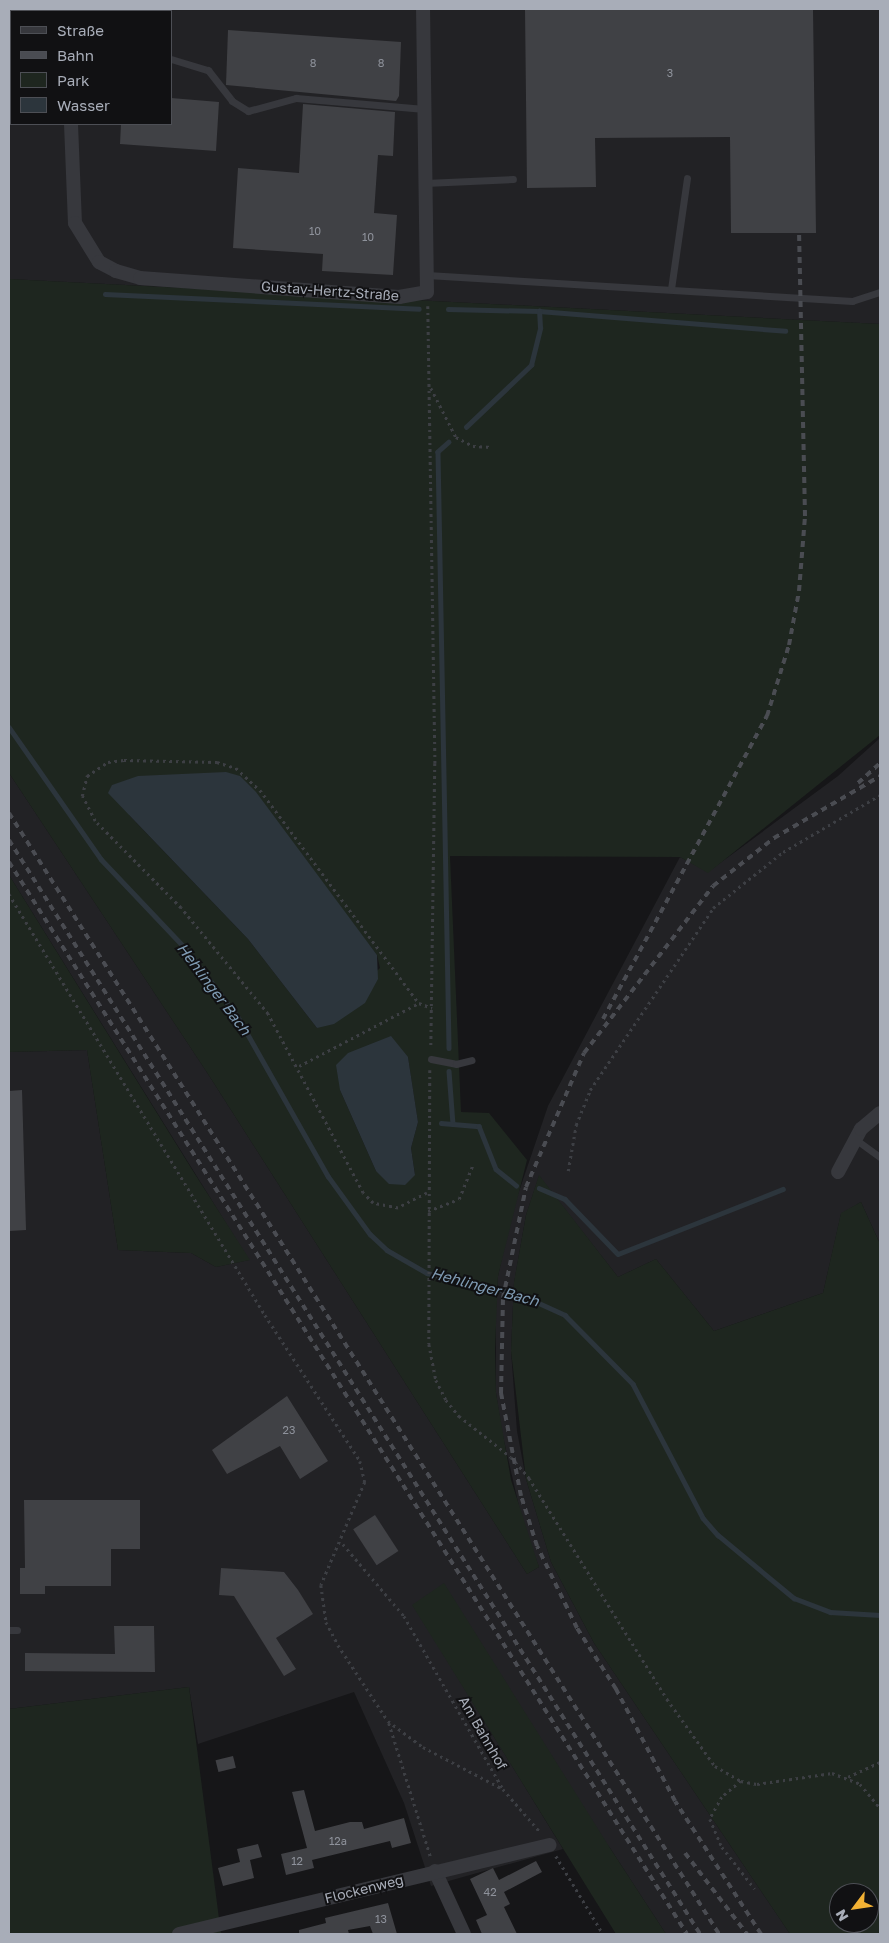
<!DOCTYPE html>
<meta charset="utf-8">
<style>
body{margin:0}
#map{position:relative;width:889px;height:1943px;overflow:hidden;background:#161618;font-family:"Golos Text",sans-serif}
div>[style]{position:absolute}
.built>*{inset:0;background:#222225}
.green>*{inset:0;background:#1e261f}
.water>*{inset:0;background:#2c353c}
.stream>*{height:4.5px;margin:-2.25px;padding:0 2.25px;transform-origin:2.25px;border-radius:2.25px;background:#2c353c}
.building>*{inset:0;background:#404145;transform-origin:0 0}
.path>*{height:2.5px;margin-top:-1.25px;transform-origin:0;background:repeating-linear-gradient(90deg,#3d3f44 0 2.5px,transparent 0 6.5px)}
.service>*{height:7px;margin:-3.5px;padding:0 3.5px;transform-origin:3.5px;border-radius:3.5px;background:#37383d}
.minor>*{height:14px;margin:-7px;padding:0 7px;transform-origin:7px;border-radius:7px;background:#37383d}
.rail>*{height:4px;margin-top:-2px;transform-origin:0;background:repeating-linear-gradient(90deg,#4a4c52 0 6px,transparent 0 11px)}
span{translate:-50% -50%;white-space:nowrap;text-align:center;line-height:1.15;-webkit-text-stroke:4px #111113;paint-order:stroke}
.number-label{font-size:11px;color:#8e929b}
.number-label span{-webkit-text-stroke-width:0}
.street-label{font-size:14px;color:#a8adb8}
.water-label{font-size:15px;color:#7f9bb3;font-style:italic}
.frame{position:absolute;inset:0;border:10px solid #a8adb8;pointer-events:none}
.legend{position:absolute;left:10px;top:10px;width:162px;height:115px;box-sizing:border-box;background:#111113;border:1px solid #4d4f55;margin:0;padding:6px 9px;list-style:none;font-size:15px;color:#a8adb8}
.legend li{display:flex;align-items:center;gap:10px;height:25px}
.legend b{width:25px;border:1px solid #4d4f55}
.north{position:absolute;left:829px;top:1883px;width:50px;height:50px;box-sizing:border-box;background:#111113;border:1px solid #4d4f55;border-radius:50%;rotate:239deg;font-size:14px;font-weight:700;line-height:20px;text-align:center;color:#a8adb8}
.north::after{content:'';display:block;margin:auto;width:18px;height:22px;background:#f2b134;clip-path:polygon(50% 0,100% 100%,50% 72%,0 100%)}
</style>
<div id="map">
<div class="built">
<i style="clip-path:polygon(evenodd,9px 9px,880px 9px,880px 324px,9px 279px,9px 9px,11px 11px,171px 11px,171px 124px,11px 124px,11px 11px)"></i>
<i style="clip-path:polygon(880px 738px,880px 1244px,861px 1202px,841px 1214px,823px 1293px,714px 1331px,656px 1259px,618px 1277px,539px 1176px,526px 1215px,514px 1283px,511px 1351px,517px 1431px,526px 1479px,551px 1562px,594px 1643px,790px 1934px,666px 1934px,610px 1848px,413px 1605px,563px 1849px,431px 1886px,404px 1803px,354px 1692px,198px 1744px,189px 1687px,9px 1709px,9px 1052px,87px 1050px,118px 1250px,191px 1253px,216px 1267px,249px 1260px,9px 875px,9px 773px,208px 1074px,527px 1574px,539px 1567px,524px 1528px,502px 1432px,496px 1393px,496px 1308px,498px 1276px,512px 1212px,548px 1106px,680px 857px,708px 872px,838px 776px)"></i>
</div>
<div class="green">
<i style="clip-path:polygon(evenodd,9px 279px,880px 324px,880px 735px,708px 873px,680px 857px,450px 856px,461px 1112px,489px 1113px,527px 1160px,498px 1276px,495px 1350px,496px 1393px,511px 1480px,539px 1567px,527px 1574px,208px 1074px,9px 773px,9px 279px,240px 777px,377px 955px,380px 968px,317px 1028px,248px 939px,130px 816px,112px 785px,240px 777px,9px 279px,408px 1057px,418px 1122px,411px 1148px,415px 1174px,376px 1171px,340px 1090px,408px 1057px)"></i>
<i style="clip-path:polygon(9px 875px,193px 1171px,250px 1260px,216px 1267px,191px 1253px,118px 1250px,87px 1050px,9px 1052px)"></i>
<i style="clip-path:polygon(evenodd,539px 1175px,618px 1277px,656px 1259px,714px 1331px,823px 1293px,841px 1213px,861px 1202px,880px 1244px,880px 1934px,790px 1934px,594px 1643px,551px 1562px,526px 1479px,511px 1351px,514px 1282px,526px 1215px,539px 1175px,839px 1893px,869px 1893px,869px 1923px,839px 1923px,839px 1893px)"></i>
<i style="clip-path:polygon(444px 1583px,610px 1848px,666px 1934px,616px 1934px,412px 1605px)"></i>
<i style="clip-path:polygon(189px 1687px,221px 1934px,9px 1934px,9px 1709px)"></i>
</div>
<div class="water">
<i style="clip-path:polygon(226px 772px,240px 776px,256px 792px,377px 955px,378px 979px,365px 1003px,334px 1024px,317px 1028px,248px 939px,108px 793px,112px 785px,138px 776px)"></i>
<i style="clip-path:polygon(391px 1036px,408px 1057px,418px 1122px,411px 1148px,415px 1175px,405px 1185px,389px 1184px,376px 1171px,340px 1090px,336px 1065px,348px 1053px)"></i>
</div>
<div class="stream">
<i style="left:105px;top:294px;width:314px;rotate:2.7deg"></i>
<i style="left:448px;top:309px;width:91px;rotate:1.3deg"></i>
<i style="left:539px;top:311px;width:247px;rotate:4.6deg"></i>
<i style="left:466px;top:427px;width:90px;rotate:-43.6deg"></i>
<i style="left:531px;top:365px;width:38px;rotate:-76deg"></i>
<i style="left:540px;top:328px;width:17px;rotate:-93deg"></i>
<i style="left:449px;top:442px;width:15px;rotate:138deg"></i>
<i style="left:438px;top:452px;width:596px;rotate:88.94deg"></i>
<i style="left:9px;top:727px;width:161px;rotate:55.1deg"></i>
<i style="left:101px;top:859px;width:127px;rotate:46.6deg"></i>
<i style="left:188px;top:951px;width:83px;rotate:52.9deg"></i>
<i style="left:238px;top:1017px;width:183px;rotate:60.5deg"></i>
<i style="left:328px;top:1176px;width:72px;rotate:54.1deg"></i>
<i style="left:370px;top:1234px;width:23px;rotate:43deg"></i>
<i style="left:387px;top:1250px;width:46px;rotate:29.9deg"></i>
<i style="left:427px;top:1273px;width:94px;rotate:12.9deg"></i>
<i style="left:519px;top:1294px;width:51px;rotate:24.5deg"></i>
<i style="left:565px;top:1315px;width:97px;rotate:45.4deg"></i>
<i style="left:633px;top:1384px;width:151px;rotate:62.4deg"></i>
<i style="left:703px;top:1518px;width:23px;rotate:49deg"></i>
<i style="left:718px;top:1535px;width:99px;rotate:39.7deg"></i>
<i style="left:794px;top:1598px;width:39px;rotate:21deg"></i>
<i style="left:830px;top:1612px;width:50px;rotate:3.4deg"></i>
<i style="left:449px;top:1071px;width:53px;rotate:85.7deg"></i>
<i style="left:441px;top:1123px;width:38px;rotate:5deg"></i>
<i style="left:479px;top:1126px;width:46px;rotate:68.4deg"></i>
<i style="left:496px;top:1169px;width:26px;rotate:39deg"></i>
<i style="left:539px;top:1188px;width:28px;rotate:23deg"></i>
<i style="left:565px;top:1199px;width:76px;rotate:46.1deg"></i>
<i style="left:618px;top:1254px;width:177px;rotate:-21.5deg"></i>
</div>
<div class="building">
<i style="clip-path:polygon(525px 9px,813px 9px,816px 233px,731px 233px,730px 137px,595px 138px,596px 187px,527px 188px)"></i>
<i style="clip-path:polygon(228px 30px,401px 42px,399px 96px,396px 101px,226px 85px)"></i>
<i style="clip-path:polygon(171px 98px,219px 102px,216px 151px,120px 144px,121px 124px,171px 124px)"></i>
<i style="clip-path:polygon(303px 104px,395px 112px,393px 156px,378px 155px,374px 213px,397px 215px,393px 275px,322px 271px,323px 254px,233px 248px,238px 168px,299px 173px)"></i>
<i style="clip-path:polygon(22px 1090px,26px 1230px,9px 1231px,9px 1091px)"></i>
<i style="clip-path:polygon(287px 1396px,328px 1461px,300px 1479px,280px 1446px,227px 1474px,212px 1450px)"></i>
<i style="clip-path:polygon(24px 1500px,140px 1500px,140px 1549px,111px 1549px,111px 1586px,45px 1586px,45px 1594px,20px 1594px,20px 1568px,25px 1568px)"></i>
<i style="left:375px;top:1515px;width:43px;height:26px;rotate:57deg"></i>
<i style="clip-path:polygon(221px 1568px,284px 1572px,298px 1590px,313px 1614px,276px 1638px,296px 1669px,284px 1676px,234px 1596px,219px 1595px)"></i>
<i style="clip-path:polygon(114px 1626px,154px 1626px,155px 1672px,25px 1671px,25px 1653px,115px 1654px)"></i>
<i style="left:233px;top:1756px;width:12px;height:18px;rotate:76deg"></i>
<i style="clip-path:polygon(304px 1790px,315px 1831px,350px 1822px,362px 1822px,364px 1829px,404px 1818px,411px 1843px,392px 1848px,390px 1841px,312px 1860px,314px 1868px,286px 1875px,281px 1854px,307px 1848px,292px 1792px)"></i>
<i style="clip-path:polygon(258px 1844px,262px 1857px,250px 1860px,254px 1878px,223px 1886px,218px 1868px,240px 1862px,237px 1849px)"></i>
<i style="clip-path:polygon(536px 1861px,542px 1872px,504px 1892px,510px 1904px,504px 1907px,517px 1934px,482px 1934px,476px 1920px,487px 1915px,470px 1879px,493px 1868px,499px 1880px)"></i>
<i style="clip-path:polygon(388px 1903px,397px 1934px,373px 1934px,370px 1926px,348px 1930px,349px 1934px,299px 1934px,299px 1930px,326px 1923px,325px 1918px)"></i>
</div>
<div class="path">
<i style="left:428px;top:306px;width:457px;rotate:89.1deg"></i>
<i style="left:435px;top:763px;width:284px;rotate:90.8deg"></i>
<i style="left:431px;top:388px;width:55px;rotate:63deg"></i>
<i style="left:456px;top:437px;width:19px;rotate:28deg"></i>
<i style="left:473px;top:446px;width:19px;rotate:3deg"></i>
<i style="left:9px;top:894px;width:493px;rotate:58.7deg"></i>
<i style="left:265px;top:1315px;width:174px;rotate:56.9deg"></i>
<i style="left:360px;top:1461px;width:22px;rotate:77deg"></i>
<i style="left:365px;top:1482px;width:112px;rotate:113.1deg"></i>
<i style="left:321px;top:1585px;width:37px;rotate:82deg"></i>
<i style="left:326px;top:1622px;width:26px;rotate:62deg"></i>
<i style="left:338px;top:1645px;width:91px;rotate:56.7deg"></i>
<i style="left:388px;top:1721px;width:44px;rotate:36.6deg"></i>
<i style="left:423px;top:1747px;width:90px;rotate:27.7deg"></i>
<i style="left:299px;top:1066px;width:136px;rotate:-27.7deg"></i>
<i style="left:430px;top:1070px;width:274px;rotate:90.2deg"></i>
<i style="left:429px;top:1344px;width:37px;rotate:79deg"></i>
<i style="left:436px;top:1380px;width:22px;rotate:63deg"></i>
<i style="left:446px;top:1400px;width:21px;rotate:51deg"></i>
<i style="left:459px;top:1416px;width:66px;rotate:38.3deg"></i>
<i style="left:511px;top:1457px;width:28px;rotate:49deg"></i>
<i style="left:529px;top:1478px;width:261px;rotate:58deg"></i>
<i style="left:667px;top:1699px;width:82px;rotate:54.4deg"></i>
<i style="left:715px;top:1766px;width:30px;rotate:30deg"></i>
<i style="left:741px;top:1781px;width:16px;rotate:11deg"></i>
<i style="left:757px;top:1784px;width:76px;rotate:-8.3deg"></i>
<i style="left:832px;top:1773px;width:30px;rotate:21deg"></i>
<i style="left:860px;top:1784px;width:31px;rotate:50deg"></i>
<i style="left:568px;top:1171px;width:47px;rotate:-80.1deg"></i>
<i style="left:576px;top:1125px;width:38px;rotate:-68deg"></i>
<i style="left:590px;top:1090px;width:220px;rotate:-55.9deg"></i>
<i style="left:713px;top:908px;width:90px;rotate:-38.7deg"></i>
<i style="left:783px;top:852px;width:113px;rotate:-30.4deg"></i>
<i style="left:427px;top:1193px;width:33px;rotate:153deg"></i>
<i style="left:398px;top:1208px;width:25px;rotate:-169deg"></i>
<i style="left:373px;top:1203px;width:14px;rotate:-135deg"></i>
<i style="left:363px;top:1193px;width:203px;rotate:-118deg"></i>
<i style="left:268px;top:1014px;width:137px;rotate:-129.4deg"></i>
<i style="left:181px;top:908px;width:122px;rotate:-134.7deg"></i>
<i style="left:95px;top:821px;width:28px;rotate:-117deg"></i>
<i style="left:82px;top:796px;width:21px;rotate:-76deg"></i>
<i style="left:87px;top:776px;width:25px;rotate:-34deg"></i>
<i style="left:108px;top:762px;width:16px;rotate:-7deg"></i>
<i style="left:124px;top:760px;width:93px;rotate:1.2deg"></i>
<i style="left:217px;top:762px;width:20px;rotate:18deg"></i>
<i style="left:236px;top:768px;width:33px;rotate:43deg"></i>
<i style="left:260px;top:790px;width:266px;rotate:53.3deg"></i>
<i style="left:419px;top:1003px;width:14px;rotate:21deg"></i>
<i style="left:428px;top:1211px;width:33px;rotate:-21deg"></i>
<i style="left:459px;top:1199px;width:37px;rotate:-68deg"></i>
<i style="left:343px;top:1544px;width:94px;rotate:49.7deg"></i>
<i style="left:404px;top:1616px;width:199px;rotate:60.2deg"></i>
<i style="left:503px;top:1789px;width:58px;rotate:49.2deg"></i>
<i style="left:389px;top:1723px;width:141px;rotate:72.7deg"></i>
<i style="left:848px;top:1777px;width:35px;rotate:-25deg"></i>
<i style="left:741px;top:1781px;width:25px;rotate:140deg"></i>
<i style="left:722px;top:1797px;width:25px;rotate:119deg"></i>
<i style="left:710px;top:1819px;width:30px;rotate:67deg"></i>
<i style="left:722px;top:1847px;width:53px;rotate:51.8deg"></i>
<i style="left:556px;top:1856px;width:91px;rotate:58.9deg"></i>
</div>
<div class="service">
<i style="left:47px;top:9px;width:2px;rotate:90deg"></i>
<i style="left:74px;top:9px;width:2px;rotate:63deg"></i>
<i style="left:171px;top:59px;width:39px;rotate:17deg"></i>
<i style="left:208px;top:70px;width:39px;rotate:52deg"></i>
<i style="left:232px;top:101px;width:19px;rotate:32deg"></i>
<i style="left:248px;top:111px;width:50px;rotate:-15.2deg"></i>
<i style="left:296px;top:98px;width:129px;rotate:4.9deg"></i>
<i style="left:425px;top:183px;width:88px;rotate:-2.6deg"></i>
<i style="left:427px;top:275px;width:426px;rotate:3.5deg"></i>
<i style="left:852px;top:301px;width:29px;rotate:-18deg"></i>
<i style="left:671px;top:289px;width:112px;rotate:-81.8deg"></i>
<i style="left:431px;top:1059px;width:25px;rotate:11deg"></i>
<i style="left:456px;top:1064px;width:16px;rotate:-14deg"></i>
<i style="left:855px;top:1139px;width:31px;rotate:36deg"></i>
<i style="left:9px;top:1630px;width:8px"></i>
</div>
<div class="minor">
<i style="left:71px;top:124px;width:99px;rotate:87.7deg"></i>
<i style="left:75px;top:223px;width:46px;rotate:58.4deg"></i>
<i style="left:99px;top:262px;width:19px;rotate:28deg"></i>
<i style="left:116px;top:271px;width:25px;rotate:16deg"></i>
<i style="left:140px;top:278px;width:260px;rotate:4.2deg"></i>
<i style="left:399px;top:297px;width:28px;rotate:-10deg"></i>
<i style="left:427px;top:292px;width:283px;rotate:-90.8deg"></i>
<i style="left:838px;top:1172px;width:49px;rotate:-61.9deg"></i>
<i style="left:861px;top:1129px;width:25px;rotate:-40deg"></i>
<i style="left:435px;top:1871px;width:69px;rotate:65.3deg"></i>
<i style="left:179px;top:1934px;width:381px;rotate:-13.5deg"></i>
</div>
<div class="rail">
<i style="left:858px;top:783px;width:30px;rotate:-42deg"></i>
<i style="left:9px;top:813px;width:1327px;rotate:57.65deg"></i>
<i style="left:9px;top:840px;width:1294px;rotate:57.72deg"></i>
<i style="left:9px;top:862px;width:1268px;rotate:57.69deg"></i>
<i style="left:603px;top:1019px;width:345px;rotate:-61.6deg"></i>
<i style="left:767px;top:716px;width:74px;rotate:-72.8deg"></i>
<i style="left:789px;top:645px;width:55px;rotate:-79.5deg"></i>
<i style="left:799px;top:591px;width:75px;rotate:-85.4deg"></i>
<i style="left:805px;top:516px;width:283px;rotate:-91.2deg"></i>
<i style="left:685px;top:1853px;width:102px;rotate:52.6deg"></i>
<i style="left:761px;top:1934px;width:158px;rotate:-122.9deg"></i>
<i style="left:675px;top:1801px;width:127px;rotate:-117.8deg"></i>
<i style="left:616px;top:1689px;width:72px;rotate:-122.6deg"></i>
<i style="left:577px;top:1628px;width:91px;rotate:-116deg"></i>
<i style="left:537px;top:1546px;width:52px;rotate:-107.7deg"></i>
<i style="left:521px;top:1496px;width:105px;rotate:-101deg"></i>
<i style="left:501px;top:1393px;width:95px;rotate:-88.8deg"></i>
<i style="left:503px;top:1298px;width:113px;rotate:-78.3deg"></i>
<i style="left:526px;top:1187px;width:146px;rotate:-66.6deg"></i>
<i style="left:584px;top:1053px;width:211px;rotate:-52.3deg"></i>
<i style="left:713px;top:886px;width:78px;rotate:-38.2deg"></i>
<i style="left:774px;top:838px;width:123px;rotate:-30.3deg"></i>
</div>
<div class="number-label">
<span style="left:313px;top:63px">8</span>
<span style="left:381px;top:63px">8</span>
<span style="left:670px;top:73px">3</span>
<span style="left:315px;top:231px">10</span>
<span style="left:368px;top:237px">10</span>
<span style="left:289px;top:1430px">23</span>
<span style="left:338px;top:1841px">12a</span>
<span style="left:297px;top:1861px">12</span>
<span style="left:490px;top:1892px">42</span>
<span style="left:381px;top:1919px">13</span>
</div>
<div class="street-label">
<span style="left:330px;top:291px;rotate:4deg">Gustav-Hertz-Straße</span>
<span style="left:483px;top:1733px;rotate:60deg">Am Bahnhof</span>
<span style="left:364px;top:1889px;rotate:-14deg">Flockenweg</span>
</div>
<div class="water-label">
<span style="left:214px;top:989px;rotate:53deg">Hehlinger Bach</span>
<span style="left:485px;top:1287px;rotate:15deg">Hehlinger Bach</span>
</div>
<div class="frame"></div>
<ul class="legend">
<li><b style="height:6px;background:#37383d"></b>Straße</li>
<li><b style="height:6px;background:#4a4c52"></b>Bahn</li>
<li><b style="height:14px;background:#1e261f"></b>Park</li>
<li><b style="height:14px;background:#2c353c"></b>Wasser</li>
</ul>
<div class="north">N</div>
</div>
